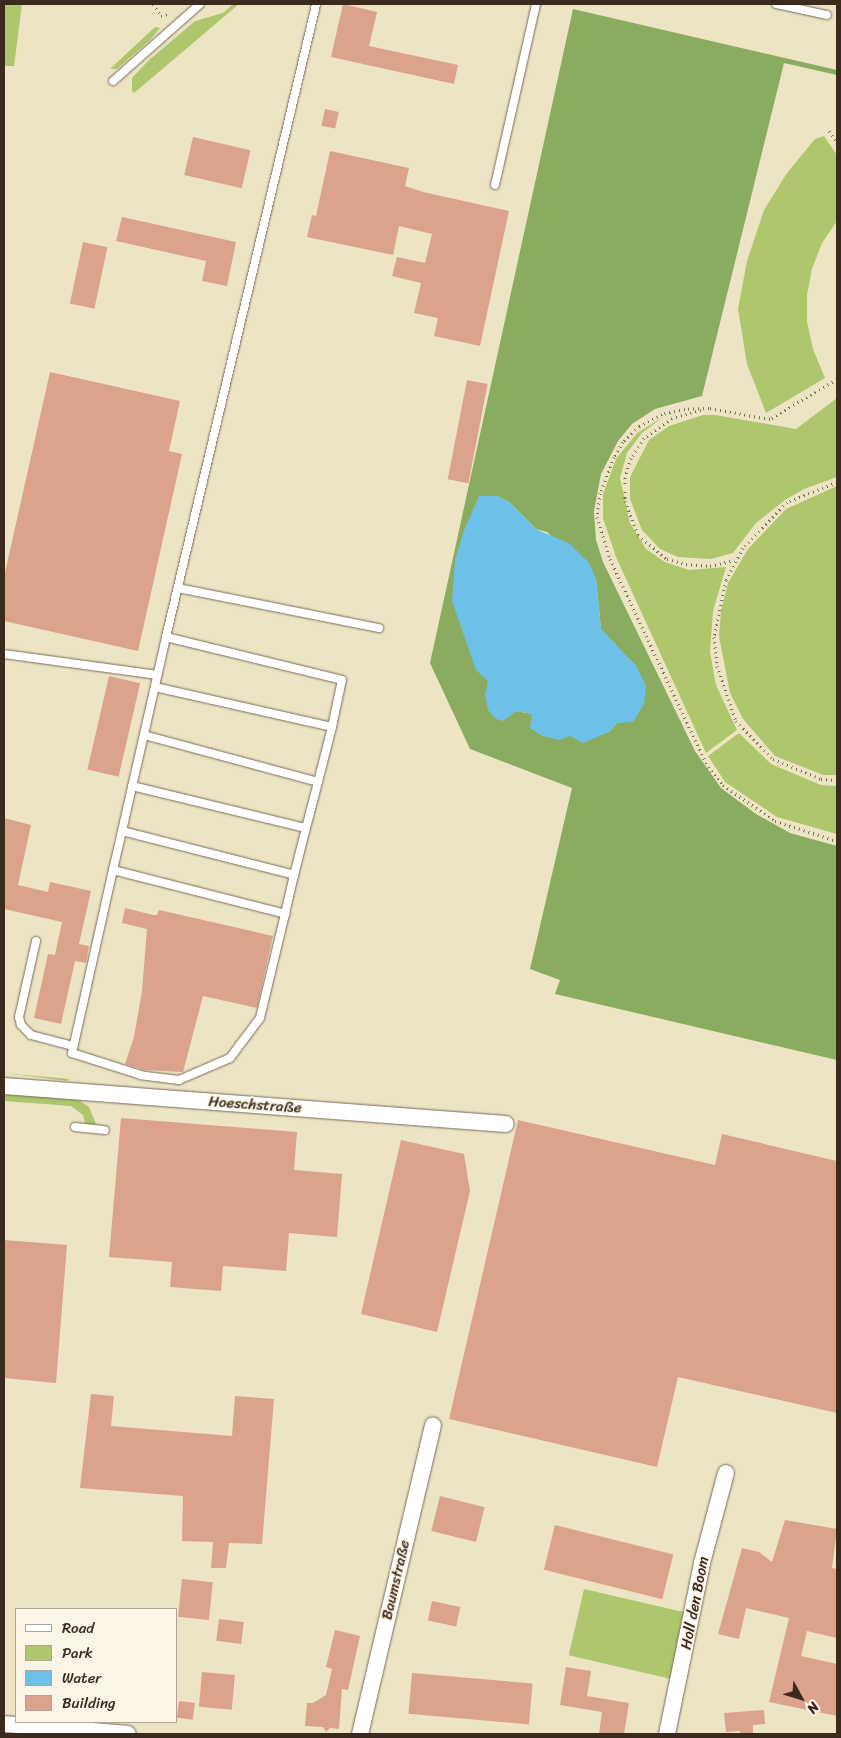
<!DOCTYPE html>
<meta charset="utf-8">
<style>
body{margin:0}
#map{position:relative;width:841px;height:1738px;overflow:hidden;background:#ede4c4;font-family:Sriracha,sans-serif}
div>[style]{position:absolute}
.green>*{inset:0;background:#aec76d;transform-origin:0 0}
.forest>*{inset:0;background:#8aac60}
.water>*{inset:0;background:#6dc1e9}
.building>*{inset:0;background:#dba38c;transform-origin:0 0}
.path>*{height:3px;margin-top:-1.5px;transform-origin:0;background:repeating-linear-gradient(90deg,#796b58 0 1px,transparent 0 5px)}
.roads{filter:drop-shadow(0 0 1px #796b58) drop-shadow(0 0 1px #796b58)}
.service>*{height:8px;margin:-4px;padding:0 4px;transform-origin:4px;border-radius:4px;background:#fff}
.minor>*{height:16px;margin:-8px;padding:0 8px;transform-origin:8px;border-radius:8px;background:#fff}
span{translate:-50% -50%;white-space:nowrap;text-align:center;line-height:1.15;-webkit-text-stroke:4px #fcf5e5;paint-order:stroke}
.street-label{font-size:15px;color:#3b2a1e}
.frame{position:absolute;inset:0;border:5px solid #3b2a1e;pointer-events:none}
.legend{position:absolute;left:15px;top:1608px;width:162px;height:115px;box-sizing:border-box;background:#fcf5e5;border:1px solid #afa495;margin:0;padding:6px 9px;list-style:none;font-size:15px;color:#3b2a1e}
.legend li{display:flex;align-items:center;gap:10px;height:25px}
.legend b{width:25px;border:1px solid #afa495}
.north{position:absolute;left:776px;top:1673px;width:50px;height:50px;-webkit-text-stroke:4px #fcf5e5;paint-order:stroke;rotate:129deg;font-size:14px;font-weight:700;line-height:20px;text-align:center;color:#3b2a1e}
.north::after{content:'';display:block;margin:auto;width:18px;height:22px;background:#3b2a1e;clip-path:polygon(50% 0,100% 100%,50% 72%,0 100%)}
</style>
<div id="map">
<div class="green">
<i style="clip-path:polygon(5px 4px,22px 4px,14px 66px,4px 66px,4px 70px)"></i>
<i style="clip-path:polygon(233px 4px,239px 4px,134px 93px,132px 91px,132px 78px,148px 61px,195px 21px,223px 13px)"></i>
<i style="clip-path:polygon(155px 27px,160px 28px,150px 40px,117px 69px,110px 69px)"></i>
<i style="clip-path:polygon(824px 136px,837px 155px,837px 221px,822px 243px,812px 269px,807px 295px,807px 322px,813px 349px,825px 378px,766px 413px,747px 364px,738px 309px,747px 261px,764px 210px,787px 173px,815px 139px)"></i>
<i style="clip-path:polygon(837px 398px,837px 477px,804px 489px,785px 500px,756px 523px,733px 553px,711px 559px,678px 557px,660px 549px,642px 530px,630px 499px,630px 477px,649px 440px,669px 426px,703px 415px,715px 415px,796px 429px)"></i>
<i style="clip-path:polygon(663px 417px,642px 433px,627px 453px,620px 478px,630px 523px,646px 549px,665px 562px,689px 570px,726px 567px,713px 611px,710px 652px,716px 685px,737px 730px,706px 753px,616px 557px,603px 518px,603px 494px,616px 459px,637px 433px)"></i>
<i style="clip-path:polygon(837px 486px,837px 775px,823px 775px,775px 756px,743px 719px,730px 693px,719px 636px,721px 611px,728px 583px,748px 549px,786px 509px)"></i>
<i style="clip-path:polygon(739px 733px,771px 764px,821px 785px,837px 786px,837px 834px,777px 817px,725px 782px,708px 756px)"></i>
<i style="clip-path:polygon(4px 1073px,69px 1079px,68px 1081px)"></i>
<i style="clip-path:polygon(4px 1093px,76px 1098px,89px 1107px,96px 1124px,85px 1124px,83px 1115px,71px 1106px,4px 1101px)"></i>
<i style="left:584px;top:1589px;width:104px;height:68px;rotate:13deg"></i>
</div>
<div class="forest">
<i style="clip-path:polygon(evenodd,573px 9px,837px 70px,837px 75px,784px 63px,702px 396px,655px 409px,632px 424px,618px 441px,601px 474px,594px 511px,596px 540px,603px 562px,695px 751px,721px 788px,756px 814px,790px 833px,837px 846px,837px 1060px,555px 994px,560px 980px,530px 969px,572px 788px,470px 749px,430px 663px,573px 9px,497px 496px,509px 502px,536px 529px,547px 532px,596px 579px,601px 630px,636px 666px,617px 723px,609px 732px,570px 736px,532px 714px,516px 711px,506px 716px,488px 690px,488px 681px,482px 672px,497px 496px)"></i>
</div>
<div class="water">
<i style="clip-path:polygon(479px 496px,497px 496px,509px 502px,536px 529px,570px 544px,589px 563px,596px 579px,601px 629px,636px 666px,646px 686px,644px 704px,633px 722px,617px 723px,609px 732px,583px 743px,570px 736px,560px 740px,542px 736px,530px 728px,532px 714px,516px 711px,503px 721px,496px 719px,488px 710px,485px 695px,488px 681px,476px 670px,452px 601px,455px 561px,463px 533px)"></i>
</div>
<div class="building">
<i style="clip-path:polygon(343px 4px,377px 12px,369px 46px,458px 65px,454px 84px,331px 57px)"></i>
<i style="left:325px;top:109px;width:14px;height:17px;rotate:12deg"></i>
<i style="left:193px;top:137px;width:59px;height:39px;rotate:13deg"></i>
<i style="clip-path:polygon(330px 151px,409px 168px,405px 186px,423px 192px,509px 211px,480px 346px,434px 336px,438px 318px,414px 313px,421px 283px,392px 276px,397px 257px,425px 263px,432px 234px,399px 226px,393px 255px,307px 237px,312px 215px,316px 216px)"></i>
<i style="clip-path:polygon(122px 217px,236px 242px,227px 286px,202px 281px,206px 261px,116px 241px)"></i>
<i style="left:83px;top:242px;width:25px;height:63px;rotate:12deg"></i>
<i style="clip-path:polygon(50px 372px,180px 401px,169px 451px,182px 454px,138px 651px,4px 621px,4px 577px)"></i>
<i style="left:467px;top:380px;width:21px;height:101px;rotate:11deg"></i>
<i style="left:109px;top:676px;width:32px;height:96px;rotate:13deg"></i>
<i style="clip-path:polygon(4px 818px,31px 825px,18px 885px,48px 892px,50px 882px,91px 891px,79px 944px,89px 946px,86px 963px,75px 961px,61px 1024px,34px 1018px,48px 954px,55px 955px,62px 922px,4px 909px)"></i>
<i style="clip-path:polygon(125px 908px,153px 915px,157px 915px,159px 910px,273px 936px,257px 1008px,203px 996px,183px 1072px,144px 1070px,125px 1064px,134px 1037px,142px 991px,147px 929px,122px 923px)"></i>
<i style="clip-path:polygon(121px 1118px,297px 1132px,294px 1170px,342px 1174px,337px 1237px,289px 1233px,286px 1271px,223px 1266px,221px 1291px,170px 1287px,172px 1262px,109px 1257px)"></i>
<i style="clip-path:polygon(518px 1120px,715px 1165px,722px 1134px,837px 1161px,837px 1413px,678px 1377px,657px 1467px,449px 1419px)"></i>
<i style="clip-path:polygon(401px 1140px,464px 1154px,470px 1191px,437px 1332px,361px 1314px)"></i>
<i style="clip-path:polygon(4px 1240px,67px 1245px,56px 1383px,4px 1378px)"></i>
<i style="clip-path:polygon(91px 1394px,114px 1396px,111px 1426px,232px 1436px,235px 1396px,274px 1399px,262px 1544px,229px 1543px,226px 1568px,211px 1568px,213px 1542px,182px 1541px,183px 1496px,80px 1488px)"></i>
<i style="left:440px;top:1496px;width:46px;height:36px;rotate:14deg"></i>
<i style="clip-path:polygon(785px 1520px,837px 1529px,832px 1568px,837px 1569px,837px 1638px,807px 1631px,801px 1656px,837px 1664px,837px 1716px,769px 1702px,789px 1618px,746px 1608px,739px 1639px,718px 1634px,742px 1548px,759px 1552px,772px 1562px)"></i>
<i style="left:555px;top:1525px;width:122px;height:46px;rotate:14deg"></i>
<i style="left:182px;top:1579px;width:31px;height:38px;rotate:6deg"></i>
<i style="left:432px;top:1601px;width:29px;height:20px;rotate:12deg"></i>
<i style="left:219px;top:1619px;width:25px;height:22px;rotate:7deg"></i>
<i style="clip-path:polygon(335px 1630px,360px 1636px,348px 1690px,342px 1689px,339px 1729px,330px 1728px,326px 1732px,323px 1727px,305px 1726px,307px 1703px,313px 1703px,326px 1695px,332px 1669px,326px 1667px)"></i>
<i style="clip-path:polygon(566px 1667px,591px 1671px,587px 1696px,629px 1703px,624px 1734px,599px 1734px,602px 1712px,560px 1705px)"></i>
<i style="left:202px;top:1672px;width:33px;height:35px;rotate:5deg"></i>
<i style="left:412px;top:1673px;width:121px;height:41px;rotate:5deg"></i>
<i style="left:179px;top:1701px;width:16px;height:17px;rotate:7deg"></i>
<i style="clip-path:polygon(764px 1710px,765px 1724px,753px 1725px,753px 1734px,740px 1734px,740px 1731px,726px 1732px,724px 1713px)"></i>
</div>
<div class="path">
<i style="left:153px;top:4px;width:14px;rotate:56deg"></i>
<i style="left:161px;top:16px;width:10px;rotate:-17deg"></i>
<i style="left:829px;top:131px;width:14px;rotate:56deg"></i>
<i style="left:837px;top:379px;width:78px;rotate:149.2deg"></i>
<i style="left:770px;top:419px;width:62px;rotate:-169.8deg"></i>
<i style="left:709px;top:408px;width:24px;rotate:178deg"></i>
<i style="left:685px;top:409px;width:24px;rotate:168deg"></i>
<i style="left:662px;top:414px;width:26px;rotate:152deg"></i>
<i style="left:639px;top:426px;width:23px;rotate:135deg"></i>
<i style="left:623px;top:442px;width:17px;rotate:121deg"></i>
<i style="left:614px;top:457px;width:39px;rotate:111deg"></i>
<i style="left:600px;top:493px;width:24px;rotate:97deg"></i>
<i style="left:597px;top:517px;width:44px;rotate:72.8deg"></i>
<i style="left:610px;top:559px;width:230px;rotate:64.8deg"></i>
<i style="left:708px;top:767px;width:23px;rotate:50deg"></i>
<i style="left:723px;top:785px;width:63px;rotate:34.7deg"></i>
<i style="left:775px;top:821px;width:65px;rotate:17.9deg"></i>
<i style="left:701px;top:410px;width:30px;rotate:165deg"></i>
<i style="left:672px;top:418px;width:34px;rotate:144deg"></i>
<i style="left:644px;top:438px;width:24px;rotate:123deg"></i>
<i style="left:631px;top:458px;width:20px;rotate:108deg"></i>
<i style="left:625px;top:477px;width:24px;rotate:90deg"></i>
<i style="left:625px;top:501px;width:36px;rotate:69deg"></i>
<i style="left:638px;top:535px;width:38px;rotate:40deg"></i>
<i style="left:667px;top:559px;width:20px;rotate:15deg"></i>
<i style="left:686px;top:564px;width:24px;rotate:5deg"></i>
<i style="left:710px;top:566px;width:25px;rotate:-14deg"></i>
<i style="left:837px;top:482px;width:54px;rotate:158.2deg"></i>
<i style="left:787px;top:502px;width:64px;rotate:133.7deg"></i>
<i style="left:743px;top:548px;width:36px;rotate:118deg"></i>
<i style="left:726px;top:580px;width:58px;rotate:101.9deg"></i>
<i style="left:714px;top:637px;width:29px;rotate:84deg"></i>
<i style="left:717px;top:666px;width:58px;rotate:70.9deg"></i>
<i style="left:736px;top:721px;width:53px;rotate:45.8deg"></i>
<i style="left:773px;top:759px;width:52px;rotate:22.6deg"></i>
<i style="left:821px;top:779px;width:16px;rotate:4deg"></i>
</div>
<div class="roads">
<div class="service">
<i style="left:776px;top:4px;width:52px;rotate:12.2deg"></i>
<i style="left:113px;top:81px;width:116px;rotate:-41.5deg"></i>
<i style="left:495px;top:185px;width:186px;rotate:-77.2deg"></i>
<i style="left:178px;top:588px;width:205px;rotate:11.3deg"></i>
<i style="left:166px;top:637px;width:181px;rotate:13.7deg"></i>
<i style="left:342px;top:680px;width:48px;rotate:102deg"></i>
<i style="left:4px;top:654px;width:155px;rotate:7.8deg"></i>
<i style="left:155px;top:687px;width:181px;rotate:12.7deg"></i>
<i style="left:332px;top:727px;width:57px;rotate:104.3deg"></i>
<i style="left:144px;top:735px;width:180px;rotate:15.1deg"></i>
<i style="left:318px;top:782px;width:48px;rotate:104.6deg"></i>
<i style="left:132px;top:786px;width:179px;rotate:13.6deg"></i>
<i style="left:306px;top:828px;width:49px;rotate:104.3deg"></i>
<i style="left:122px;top:831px;width:178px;rotate:14.3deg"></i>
<i style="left:294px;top:875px;width:40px;rotate:103deg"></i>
<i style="left:113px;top:870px;width:178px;rotate:14.3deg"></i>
<i style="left:285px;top:914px;width:107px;rotate:103.5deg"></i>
<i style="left:260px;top:1018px;width:50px;rotate:126.9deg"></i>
<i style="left:230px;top:1058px;width:56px;rotate:156.7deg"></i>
<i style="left:179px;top:1080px;width:38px;rotate:-173deg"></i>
<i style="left:141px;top:1075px;width:72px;rotate:-162.3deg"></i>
<i style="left:72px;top:1053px;width:188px;rotate:-77.4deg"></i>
<i style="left:113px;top:870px;width:40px;rotate:-77deg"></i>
<i style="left:122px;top:831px;width:199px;rotate:-77.2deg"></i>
<i style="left:166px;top:637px;width:650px;rotate:-76.65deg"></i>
<i style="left:36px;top:941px;width:78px;rotate:102.6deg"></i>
<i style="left:19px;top:1017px;width:8px;rotate:76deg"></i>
<i style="left:21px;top:1025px;width:14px;rotate:45deg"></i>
<i style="left:31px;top:1035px;width:43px;rotate:14.7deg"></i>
<i style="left:75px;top:1127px;width:30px;rotate:6deg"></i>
</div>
<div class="minor">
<i style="left:4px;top:1086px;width:503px;rotate:4.33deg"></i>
<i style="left:4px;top:1724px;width:124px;rotate:4.6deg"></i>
<i style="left:360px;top:1734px;width:317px;rotate:-76.7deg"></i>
<i style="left:667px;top:1734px;width:175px;rotate:-78.4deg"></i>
<i style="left:702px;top:1563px;width:93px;rotate:-75.1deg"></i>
</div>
</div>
<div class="street-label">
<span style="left:255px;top:1105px;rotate:4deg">Hoeschstraße</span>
<span style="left:396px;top:1580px;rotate:-77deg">Baumstraße</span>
<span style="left:695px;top:1603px;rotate:-79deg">Holl den Boom</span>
</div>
<div class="frame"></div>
<ul class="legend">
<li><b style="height:6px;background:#fff"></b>Road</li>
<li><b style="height:14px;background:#aec76d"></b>Park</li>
<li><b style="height:14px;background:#6dc1e9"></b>Water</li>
<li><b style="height:14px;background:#dba38c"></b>Building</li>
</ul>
<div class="north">N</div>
</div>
